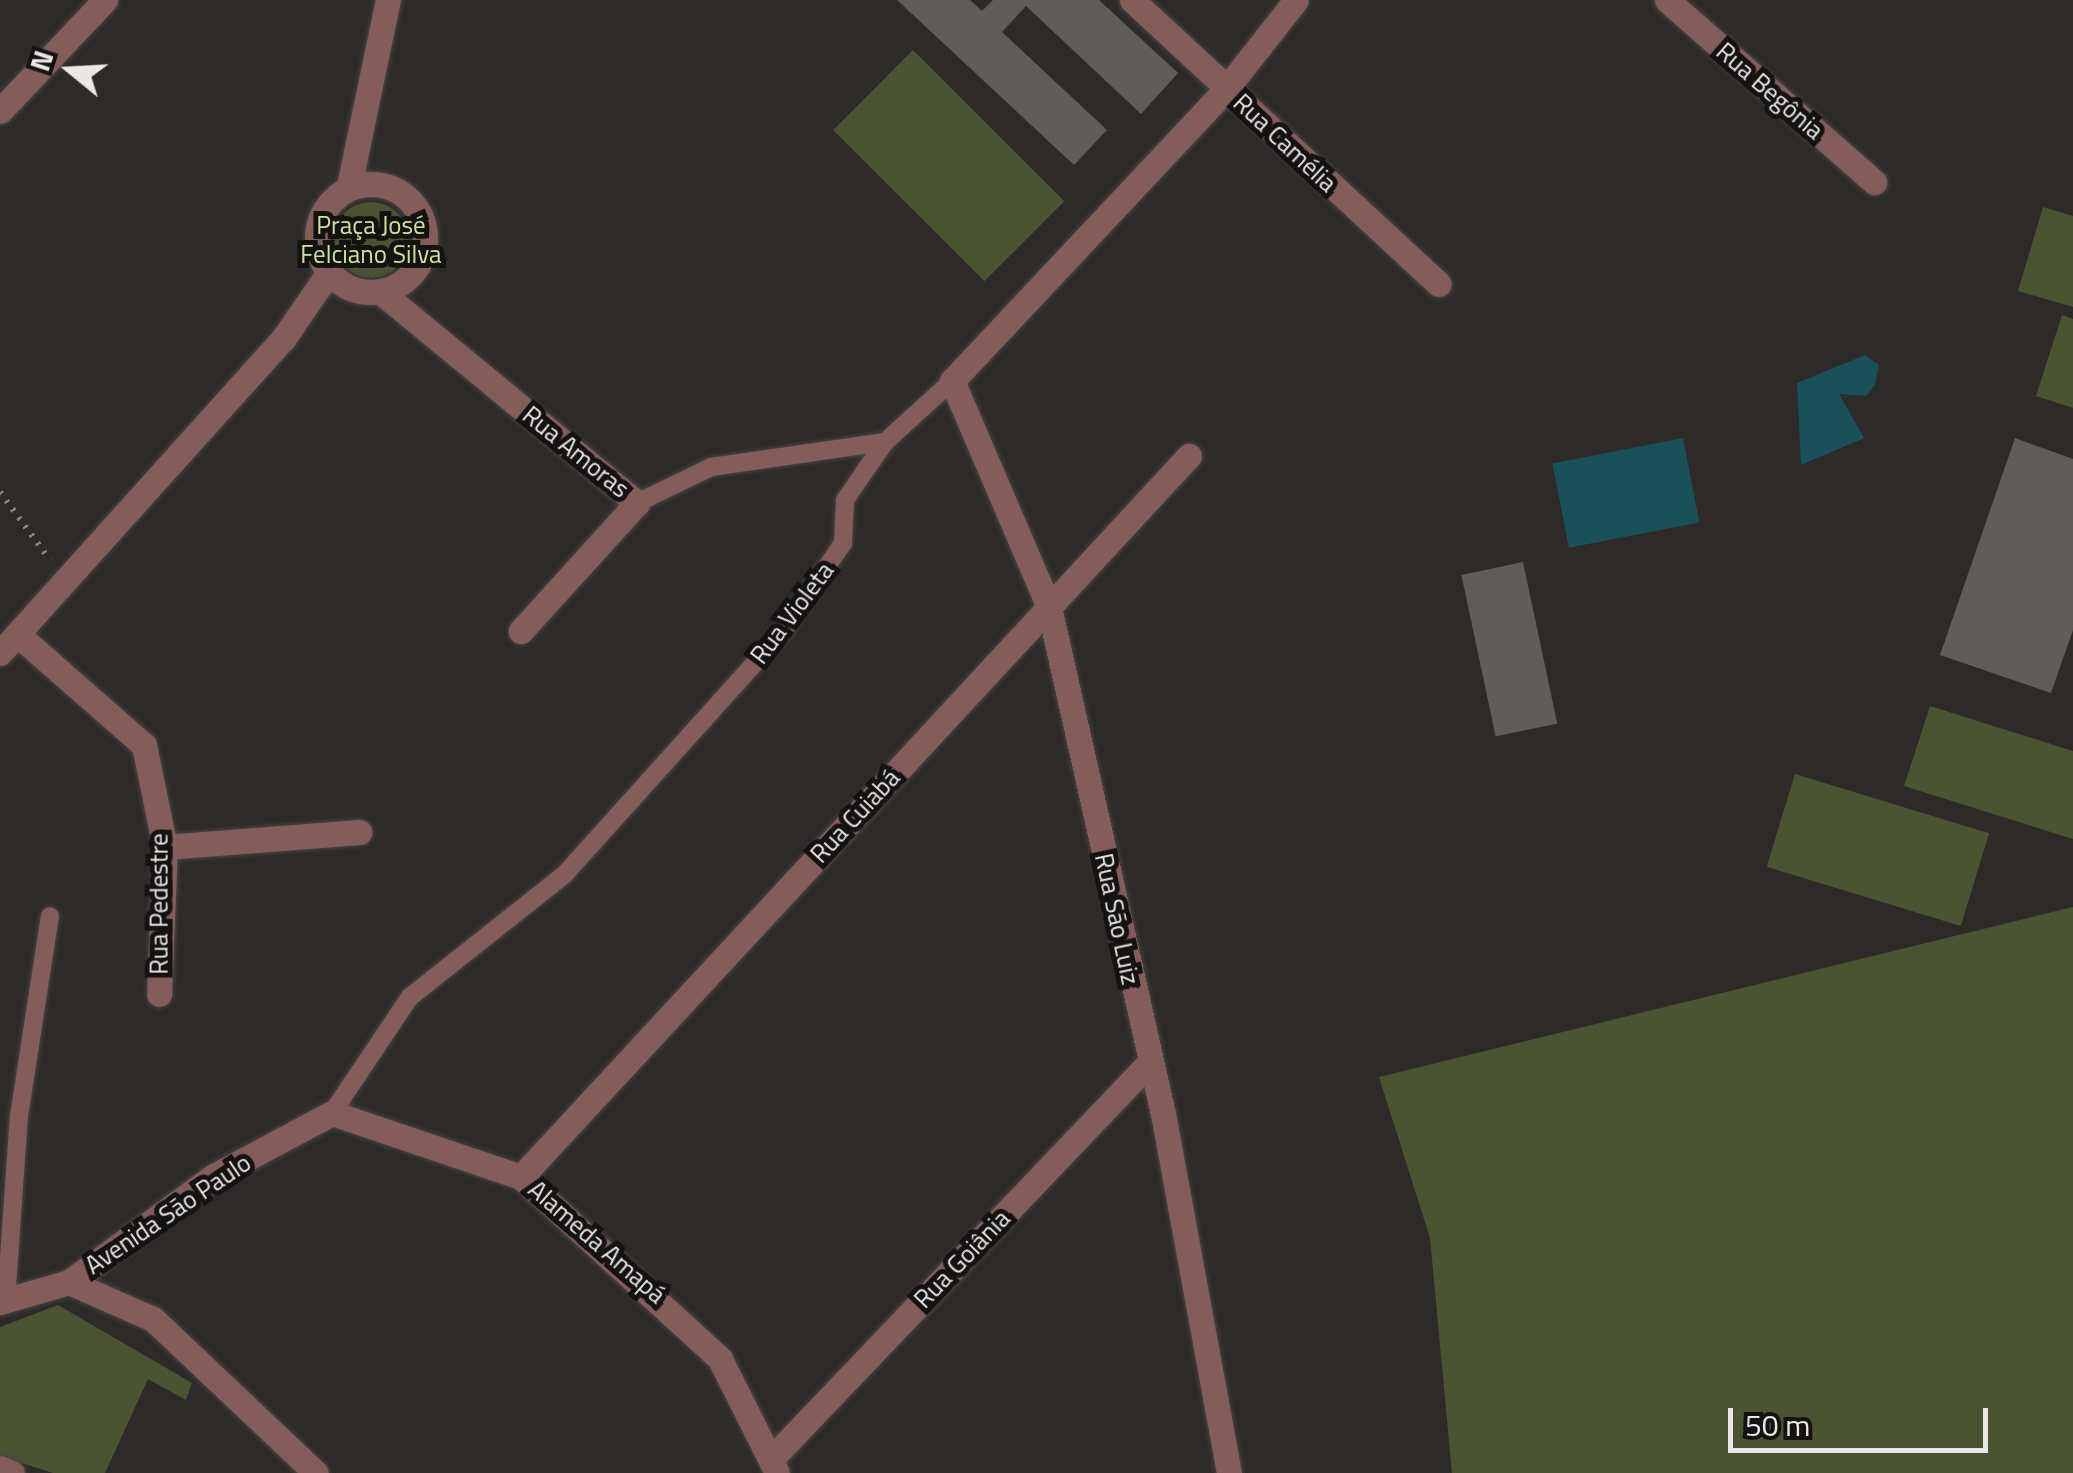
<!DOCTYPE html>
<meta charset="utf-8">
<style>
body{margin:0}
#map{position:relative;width:2073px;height:1473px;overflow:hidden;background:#2d2a29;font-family:"Titillium Web",sans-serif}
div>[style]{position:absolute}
.green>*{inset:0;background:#4a5432;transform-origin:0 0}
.round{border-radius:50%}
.water>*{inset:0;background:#1a505a;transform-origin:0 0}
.building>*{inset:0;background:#5f5c5b;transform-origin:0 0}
.path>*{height:6px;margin-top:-3px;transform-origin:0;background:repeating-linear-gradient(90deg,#848281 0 2.5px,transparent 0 10.5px)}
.roads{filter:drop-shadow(0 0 2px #474544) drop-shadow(0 0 2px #474544)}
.service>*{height:18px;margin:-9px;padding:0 9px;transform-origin:9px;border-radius:9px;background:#845c5a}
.minor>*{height:25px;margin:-12.5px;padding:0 12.5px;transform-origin:12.5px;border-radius:12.5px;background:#845c5a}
.minor>.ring{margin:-12.5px;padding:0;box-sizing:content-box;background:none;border:25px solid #845c5a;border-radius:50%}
.tertiary>*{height:25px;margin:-12.5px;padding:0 12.5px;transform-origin:12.5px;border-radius:12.5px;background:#845c5a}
span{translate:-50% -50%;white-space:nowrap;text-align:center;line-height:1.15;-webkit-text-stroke:10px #141312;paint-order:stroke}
.street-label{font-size:25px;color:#eae8e7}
.park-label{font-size:25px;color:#cde1a0}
.north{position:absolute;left:20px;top:20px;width:100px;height:100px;-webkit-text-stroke:8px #141312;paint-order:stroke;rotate:288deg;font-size:28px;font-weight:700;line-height:40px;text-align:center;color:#eae8e7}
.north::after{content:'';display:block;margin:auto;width:35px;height:45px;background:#eae8e7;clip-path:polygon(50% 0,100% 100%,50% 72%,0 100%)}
.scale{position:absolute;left:1728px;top:1408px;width:260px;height:45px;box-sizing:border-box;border:5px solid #eae8e7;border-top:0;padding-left:12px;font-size:30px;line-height:35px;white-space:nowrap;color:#eae8e7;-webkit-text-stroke:8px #141312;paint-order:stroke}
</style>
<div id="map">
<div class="green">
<i style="left:913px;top:50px;width:214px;height:113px;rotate:45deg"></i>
<i class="round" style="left:333px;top:202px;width:76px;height:76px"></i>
<i style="clip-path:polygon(2043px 207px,2073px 216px,2073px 307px,2018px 291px)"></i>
<i style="clip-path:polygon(2062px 315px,2073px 319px,2073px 408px,2036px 396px)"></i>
<i style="clip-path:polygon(1930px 706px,2073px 751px,2073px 839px,1904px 786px)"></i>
<i style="left:1795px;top:774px;width:203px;height:97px;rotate:17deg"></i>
<i style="clip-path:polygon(2073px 907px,2073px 1473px,1452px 1473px,1430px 1238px,1379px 1077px)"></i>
<i style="clip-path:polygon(58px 1305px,192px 1383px,186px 1400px,148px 1379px,105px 1473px,53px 1473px,0 1456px,0 1327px)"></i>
</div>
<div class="water">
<i style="clip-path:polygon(1865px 355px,1879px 365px,1875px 385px,1866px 396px,1839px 394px,1864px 438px,1801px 465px,1797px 383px)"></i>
<i style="left:1683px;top:438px;width:86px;height:133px;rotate:79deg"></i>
</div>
<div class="building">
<i style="clip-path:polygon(897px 0,970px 0,982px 11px,993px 0,1099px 0,1178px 73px,1141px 114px,1026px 6px,1002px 32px,1107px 130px,1074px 165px)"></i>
<i style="clip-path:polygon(2015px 438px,2073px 459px,2073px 630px,2051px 693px,1940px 655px)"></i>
<i style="left:1523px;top:562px;width:165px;height:63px;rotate:78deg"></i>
</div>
<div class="path">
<i style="left:0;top:492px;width:84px;rotate:53.7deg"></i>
</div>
<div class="roads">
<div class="service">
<i style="left:637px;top:503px;width:82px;rotate:-25.9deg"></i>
<i style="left:711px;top:467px;width:176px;rotate:-8.2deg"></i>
<i style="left:332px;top:1113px;width:140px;rotate:-56.1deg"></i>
<i style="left:410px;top:997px;width:196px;rotate:-38.4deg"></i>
<i style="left:564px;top:875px;width:326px;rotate:-48deg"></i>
<i style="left:782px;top:633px;width:109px;rotate:-55.9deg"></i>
<i style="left:843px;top:543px;width:43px;rotate:-87.3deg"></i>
<i style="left:845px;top:500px;width:70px;rotate:-55.4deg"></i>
<i style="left:885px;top:442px;width:91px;rotate:-42.3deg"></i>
<i style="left:6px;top:1301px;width:185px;rotate:-86deg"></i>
<i style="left:19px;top:1116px;width:202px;rotate:-81.2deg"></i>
</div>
<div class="minor">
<i style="left:1132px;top:0;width:418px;rotate:42.8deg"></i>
<i style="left:1667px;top:0;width:276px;rotate:41.3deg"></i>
<i style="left:0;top:111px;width:153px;rotate:-46.6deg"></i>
<i class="ring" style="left:317px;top:184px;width:83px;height:83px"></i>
<i style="left:349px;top:186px;width:190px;rotate:-78.2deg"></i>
<i style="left:381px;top:292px;width:332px;rotate:39.5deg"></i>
<i style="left:637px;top:503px;width:173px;rotate:132.2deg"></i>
<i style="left:17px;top:634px;width:169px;rotate:41.2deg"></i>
<i style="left:144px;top:745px;width:104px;rotate:78.4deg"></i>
<i style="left:165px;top:847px;width:147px;rotate:92.3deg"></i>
<i style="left:0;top:653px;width:423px;rotate:-48deg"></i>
<i style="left:283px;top:339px;width:81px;rotate:-55.5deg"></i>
<i style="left:165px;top:847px;width:195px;rotate:-4.4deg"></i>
<i style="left:521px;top:1177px;width:983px;rotate:-47.19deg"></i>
<i style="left:69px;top:1282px;width:180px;rotate:-36.2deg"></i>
<i style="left:214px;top:1176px;width:134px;rotate:-28.1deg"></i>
<i style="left:332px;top:1113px;width:200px;rotate:18.7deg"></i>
<i style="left:521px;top:1177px;width:270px;rotate:42.4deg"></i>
<i style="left:720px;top:1359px;width:127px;rotate:63.4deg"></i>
<i style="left:775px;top:1455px;width:540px;rotate:-46.35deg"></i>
</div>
<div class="tertiary">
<i style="left:0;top:1302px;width:72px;rotate:-16.2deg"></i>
<i style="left:69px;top:1282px;width:92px;rotate:23.8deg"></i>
<i style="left:153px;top:1319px;width:224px;rotate:43.4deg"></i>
<i style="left:0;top:1468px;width:13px;rotate:23deg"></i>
<i style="left:1229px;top:1473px;width:365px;rotate:-100.4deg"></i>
<i style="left:1163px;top:1114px;width:520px;rotate:-102.67deg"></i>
<i style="left:1049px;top:607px;width:246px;rotate:-113.2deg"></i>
<i style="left:952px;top:381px;width:400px;rotate:-46.8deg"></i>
<i style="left:1226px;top:89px;width:113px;rotate:-51.8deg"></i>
</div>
</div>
<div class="street-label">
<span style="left:1770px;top:91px;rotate:41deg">Rua Begônia</span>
<span style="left:1285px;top:143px;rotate:43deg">Rua Camélia</span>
<span style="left:576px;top:452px;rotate:39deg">Rua Amoras</span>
<span style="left:792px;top:613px;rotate:-53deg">Rua Violeta</span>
<span style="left:855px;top:816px;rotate:-47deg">Rua Cuiabá</span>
<span style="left:159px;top:904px;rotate:-90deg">Rua Pedestre</span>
<span style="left:1117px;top:919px;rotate:78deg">Rua São Luiz</span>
<span style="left:168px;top:1214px;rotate:-34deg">Avenida São Paulo</span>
<span style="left:597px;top:1242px;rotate:41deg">Alameda Amapá</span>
<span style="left:962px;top:1259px;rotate:-46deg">Rua Goiânia</span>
</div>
<div class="park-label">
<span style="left:371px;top:240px">Praça José<br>Felciano Silva</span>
</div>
<div class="north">N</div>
<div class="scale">50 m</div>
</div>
